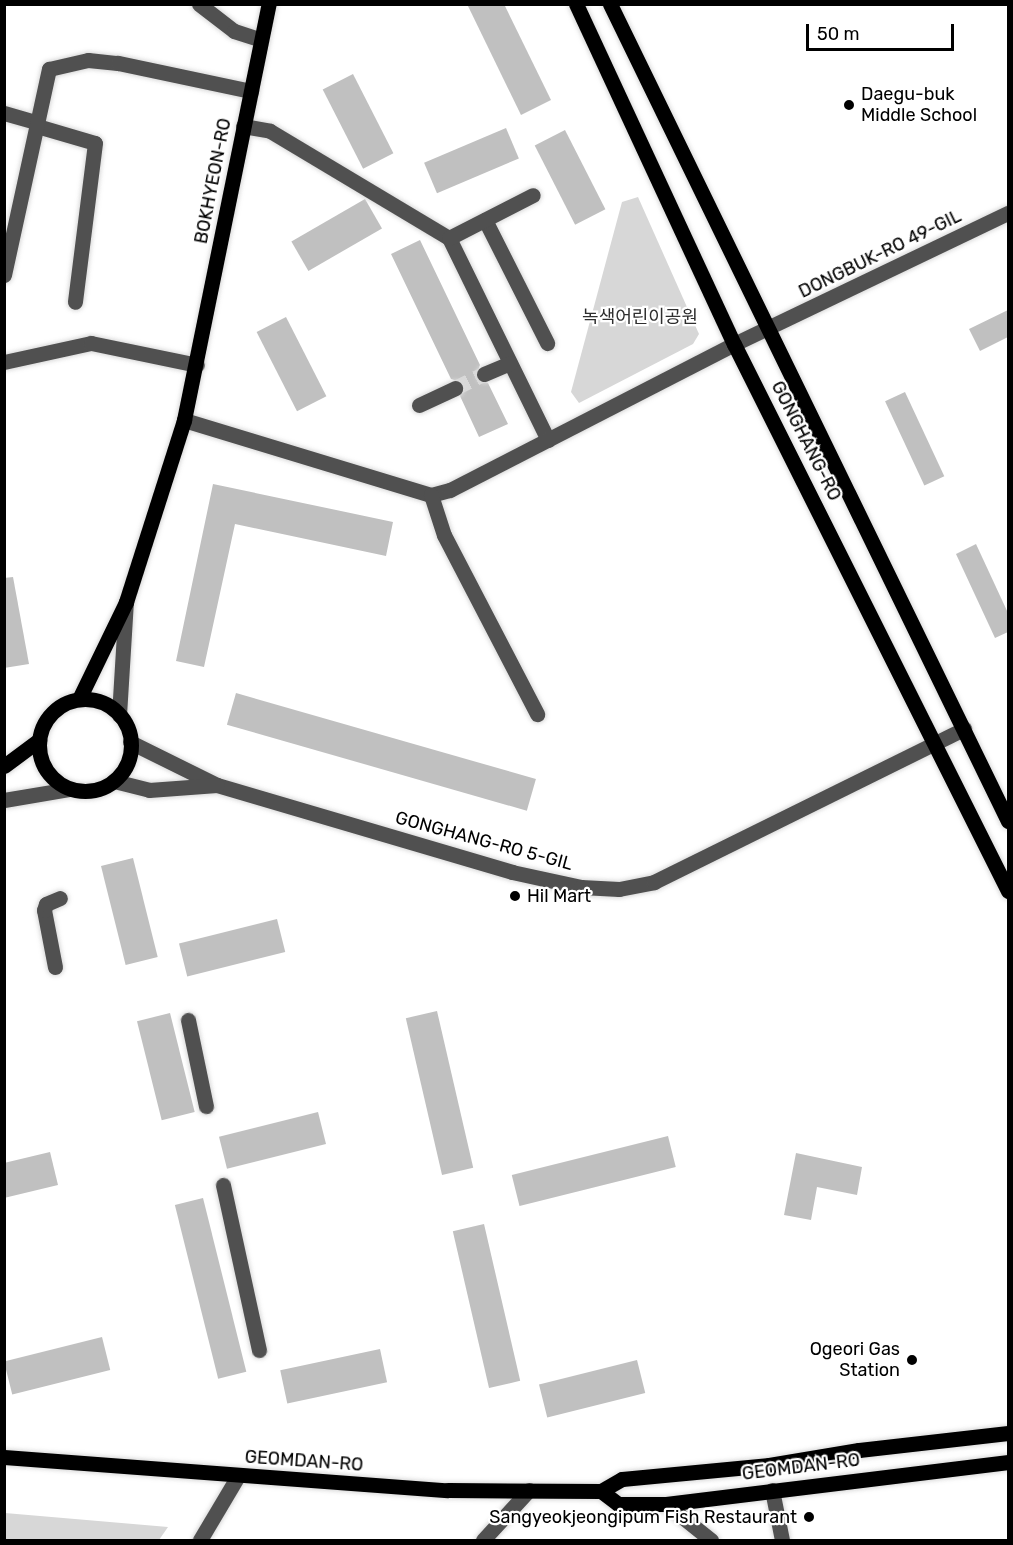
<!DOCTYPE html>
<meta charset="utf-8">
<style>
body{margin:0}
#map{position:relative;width:1013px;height:1545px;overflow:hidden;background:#fff;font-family:Rubik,"Noto Sans KR",sans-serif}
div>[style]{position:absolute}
.green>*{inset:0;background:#d7d7d7}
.building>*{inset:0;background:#c0c0c0;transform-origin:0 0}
.minor-tunnel>*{height:15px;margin-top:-7.5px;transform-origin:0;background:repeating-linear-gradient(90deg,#d9d9d9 0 15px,transparent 0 23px)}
.roads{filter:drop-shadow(0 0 2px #dbdbdb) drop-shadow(0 0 2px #dbdbdb)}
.minor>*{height:15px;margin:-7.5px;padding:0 7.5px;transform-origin:7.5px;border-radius:7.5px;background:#505050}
.major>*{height:15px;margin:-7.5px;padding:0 7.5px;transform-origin:7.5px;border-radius:7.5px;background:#000}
.major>.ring{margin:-7.5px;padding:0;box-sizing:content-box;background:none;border:15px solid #000;border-radius:50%}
.dots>*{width:16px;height:16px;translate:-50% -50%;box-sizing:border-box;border:3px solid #fff;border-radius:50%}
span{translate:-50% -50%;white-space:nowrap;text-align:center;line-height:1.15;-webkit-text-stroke:4.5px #fff;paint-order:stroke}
.poi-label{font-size:18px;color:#000}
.left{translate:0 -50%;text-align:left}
.right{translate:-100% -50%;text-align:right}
.street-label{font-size:18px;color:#000}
.park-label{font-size:18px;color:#2e2e2e}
.frame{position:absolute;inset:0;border:6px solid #000;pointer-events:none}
.scale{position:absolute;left:806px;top:24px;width:148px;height:27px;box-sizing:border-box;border:3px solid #000;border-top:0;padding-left:8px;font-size:18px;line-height:21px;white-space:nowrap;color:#000;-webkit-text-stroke:4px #fff;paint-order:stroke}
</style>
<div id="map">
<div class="green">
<i style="clip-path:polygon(638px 197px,699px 334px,693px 344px,579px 403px,571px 392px,622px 202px)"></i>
<i style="clip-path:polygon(4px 1513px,5px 1513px,168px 1527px,159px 1540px,5px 1540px)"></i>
</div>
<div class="building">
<i style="clip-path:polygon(467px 4px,504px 4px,551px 100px,521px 115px)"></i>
<i style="left:353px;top:74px;width:89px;height:34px;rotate:63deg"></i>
<i style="left:506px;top:128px;width:33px;height:89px;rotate:67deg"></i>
<i style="left:565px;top:130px;width:89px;height:34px;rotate:63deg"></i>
<i style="left:365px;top:199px;width:34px;height:85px;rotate:60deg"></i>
<i style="clip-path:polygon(420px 240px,480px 365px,475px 378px,488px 383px,508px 424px,479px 437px,460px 396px,464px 383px,451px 379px,391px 254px)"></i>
<i style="clip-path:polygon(1008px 310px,1008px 337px,980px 351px,969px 329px)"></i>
<i style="left:286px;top:317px;width:89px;height:33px;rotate:63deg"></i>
<i style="left:905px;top:392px;width:93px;height:22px;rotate:65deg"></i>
<i style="clip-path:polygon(213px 484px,393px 522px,386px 556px,235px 524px,204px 667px,176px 661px)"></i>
<i style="clip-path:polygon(976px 544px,1008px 613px,1008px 632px,995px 638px,956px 554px)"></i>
<i style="clip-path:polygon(13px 577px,29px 664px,4px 668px,4px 578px)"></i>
<i style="left:236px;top:693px;width:312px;height:33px;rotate:16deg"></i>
<i style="left:133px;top:858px;width:102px;height:33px;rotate:76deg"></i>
<i style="left:277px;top:919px;width:34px;height:101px;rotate:76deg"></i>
<i style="left:437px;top:1011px;width:161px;height:32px;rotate:77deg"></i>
<i style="left:170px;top:1013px;width:102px;height:34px;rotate:76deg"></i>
<i style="left:318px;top:1112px;width:33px;height:102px;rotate:76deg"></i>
<i style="left:668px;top:1136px;width:32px;height:161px;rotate:76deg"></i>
<i style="clip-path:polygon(50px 1152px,58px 1185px,4px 1198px,4px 1163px)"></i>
<i style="clip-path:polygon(796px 1153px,862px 1167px,857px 1195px,817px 1187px,811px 1220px,784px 1215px)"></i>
<i style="left:203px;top:1198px;width:179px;height:29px;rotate:76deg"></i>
<i style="left:484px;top:1224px;width:161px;height:32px;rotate:77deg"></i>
<i style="left:102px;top:1337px;width:34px;height:101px;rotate:76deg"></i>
<i style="left:380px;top:1349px;width:34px;height:102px;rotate:78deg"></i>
<i style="left:637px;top:1360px;width:34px;height:101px;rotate:76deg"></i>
</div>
<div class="minor-tunnel">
<i style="left:455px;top:388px;width:32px;rotate:-26deg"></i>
</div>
<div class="roads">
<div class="minor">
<i style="left:199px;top:4px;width:44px;rotate:37.6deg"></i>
<i style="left:234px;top:31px;width:28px;rotate:18deg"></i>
<i style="left:4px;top:113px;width:35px;rotate:16deg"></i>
<i style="left:37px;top:126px;width:60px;rotate:16.3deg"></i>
<i style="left:95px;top:143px;width:160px;rotate:97.2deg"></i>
<i style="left:243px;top:126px;width:27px;rotate:10deg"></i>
<i style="left:270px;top:131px;width:209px;rotate:30.9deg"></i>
<i style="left:449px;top:238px;width:225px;rotate:63.9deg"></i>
<i style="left:485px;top:220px;width:138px;rotate:63.2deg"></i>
<i style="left:449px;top:238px;width:94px;rotate:-27.1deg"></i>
<i style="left:4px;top:275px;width:211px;rotate:-77.7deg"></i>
<i style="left:49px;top:69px;width:40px;rotate:-13deg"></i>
<i style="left:88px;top:60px;width:30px;rotate:6deg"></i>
<i style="left:118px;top:63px;width:136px;rotate:11.9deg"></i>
<i style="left:4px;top:362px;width:89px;rotate:-12.3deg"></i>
<i style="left:91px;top:343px;width:108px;rotate:11.7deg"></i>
<i style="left:484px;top:374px;width:28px;rotate:-23deg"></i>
<i style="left:419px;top:405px;width:40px;rotate:-25deg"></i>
<i style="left:184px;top:420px;width:258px;rotate:16.9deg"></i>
<i style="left:431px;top:495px;width:20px;rotate:-15deg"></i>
<i style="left:450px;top:490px;width:319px;rotate:-27.2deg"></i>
<i style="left:734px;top:344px;width:304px;rotate:-25.6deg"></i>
<i style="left:431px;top:495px;width:42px;rotate:72deg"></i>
<i style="left:444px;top:535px;width:202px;rotate:62.5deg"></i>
<i style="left:119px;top:715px;width:113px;rotate:-86.5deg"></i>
<i style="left:130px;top:742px;width:97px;rotate:26.3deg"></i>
<i style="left:217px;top:785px;width:308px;rotate:16.4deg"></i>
<i style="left:512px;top:872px;width:71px;rotate:12.3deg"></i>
<i style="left:581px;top:887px;width:38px;rotate:3deg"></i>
<i style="left:619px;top:889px;width:36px;rotate:-11deg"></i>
<i style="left:654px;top:882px;width:346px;rotate:-26.3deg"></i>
<i style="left:114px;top:781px;width:36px;rotate:14deg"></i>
<i style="left:149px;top:790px;width:68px;rotate:-4.2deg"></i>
<i style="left:4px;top:800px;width:67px;rotate:-9.5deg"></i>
<i style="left:55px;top:967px;width:58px;rotate:-100.9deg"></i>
<i style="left:44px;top:910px;width:6px;rotate:-72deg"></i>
<i style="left:46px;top:904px;width:15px;rotate:-23deg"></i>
<i style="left:188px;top:1020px;width:88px;rotate:78.2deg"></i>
<i style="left:223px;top:1185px;width:169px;rotate:77.7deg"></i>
<i style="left:772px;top:1490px;width:51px;rotate:78.7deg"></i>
<i style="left:666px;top:1504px;width:58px;rotate:38.7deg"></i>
<i style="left:200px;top:1540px;width:74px;rotate:-59.3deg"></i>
<i style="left:483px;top:1540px;width:68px;rotate:-47.4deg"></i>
</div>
<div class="major">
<i style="left:576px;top:4px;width:375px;rotate:65.1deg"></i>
<i style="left:734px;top:344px;width:612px;rotate:63.39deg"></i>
<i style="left:610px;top:4px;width:909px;rotate:64.03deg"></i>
<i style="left:79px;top:699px;width:108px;rotate:-64.1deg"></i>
<i style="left:126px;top:602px;width:191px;rotate:-72.3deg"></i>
<i style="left:184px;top:420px;width:425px;rotate:-78.5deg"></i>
<i class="ring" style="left:39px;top:699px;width:77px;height:77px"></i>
<i style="left:4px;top:766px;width:44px;rotate:-36.6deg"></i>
<i style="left:4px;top:1457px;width:445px;rotate:4.3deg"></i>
<i style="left:448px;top:1490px;width:153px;rotate:0.4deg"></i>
<i style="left:601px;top:1491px;width:24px;rotate:-30deg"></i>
<i style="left:622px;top:1479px;width:148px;rotate:-5.4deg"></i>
<i style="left:769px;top:1465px;width:91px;rotate:-9.5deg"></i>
<i style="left:859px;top:1450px;width:150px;rotate:-6.5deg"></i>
<i style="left:601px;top:1491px;width:21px;rotate:37deg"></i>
<i style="left:618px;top:1504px;width:48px"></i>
<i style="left:666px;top:1504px;width:345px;rotate:-7deg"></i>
</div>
</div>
<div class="dots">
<i style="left:849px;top:105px;background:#000"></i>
<i style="left:515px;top:896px;background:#000"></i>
<i style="left:912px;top:1360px;background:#000"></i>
<i style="left:809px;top:1517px;background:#000"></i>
</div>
<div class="poi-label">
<span class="left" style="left:861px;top:105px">Daegu-buk<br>Middle School</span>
<span class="left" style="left:527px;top:896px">Hil Mart</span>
<span class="right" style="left:900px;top:1360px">Ogeori Gas<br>Station</span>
<span class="right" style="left:797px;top:1517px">Sangyeokjeongipum Fish Restaurant</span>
</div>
<div class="street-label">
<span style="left:213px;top:181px;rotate:-79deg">BOKHYEON-RO</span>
<span style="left:880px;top:254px;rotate:-26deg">DONGBUK-RO 49-GIL</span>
<span style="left:806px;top:441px;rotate:63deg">GONGHANG-RO</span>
<span style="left:484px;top:841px;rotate:15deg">GONGHANG-RO 5-GIL</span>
<span style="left:304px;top:1461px;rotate:4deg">GEOMDAN-RO</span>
<span style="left:801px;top:1467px;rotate:-7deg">GEOMDAN-RO</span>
</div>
<div class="park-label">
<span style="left:640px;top:317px">녹색어린이공원</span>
</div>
<div class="frame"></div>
<div class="scale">50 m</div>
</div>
